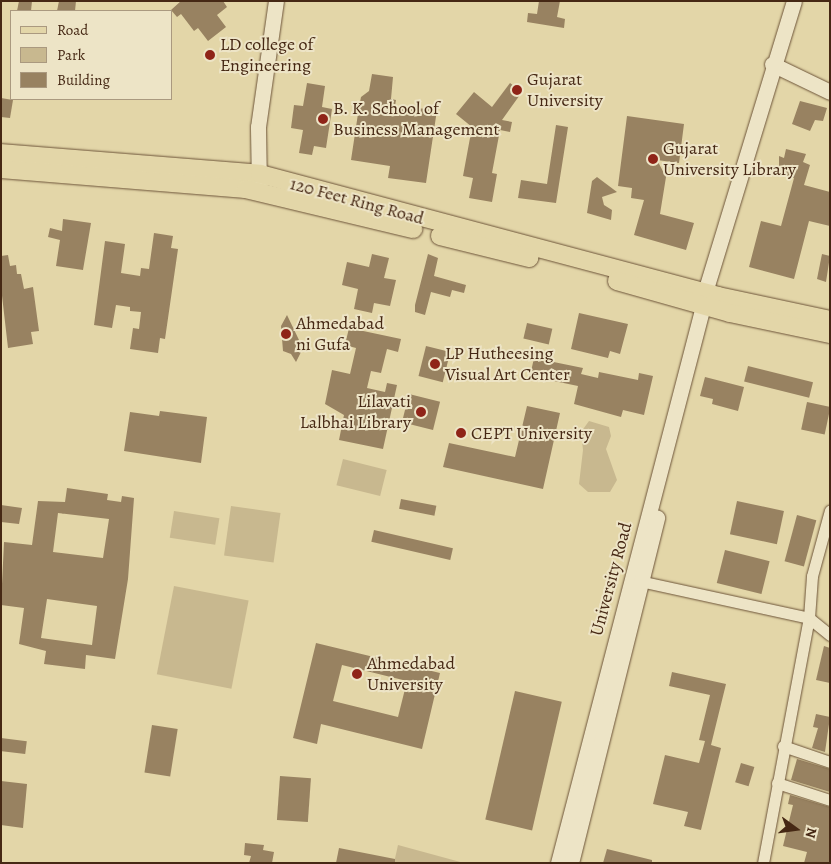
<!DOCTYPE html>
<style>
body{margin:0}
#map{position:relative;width:831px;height:864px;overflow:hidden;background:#e3d6a8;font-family:Alegreya,serif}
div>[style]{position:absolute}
.green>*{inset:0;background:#c8b88f;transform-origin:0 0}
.building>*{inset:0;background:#988261;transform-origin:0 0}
.roads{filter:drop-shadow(0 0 1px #6d5439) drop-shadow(0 0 1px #6d5439)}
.street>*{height:11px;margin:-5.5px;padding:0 5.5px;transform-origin:5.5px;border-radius:5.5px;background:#ede4c6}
.secondary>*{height:15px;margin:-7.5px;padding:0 7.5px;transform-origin:7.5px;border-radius:7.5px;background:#ede4c6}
.primary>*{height:18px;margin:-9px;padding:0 9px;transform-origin:9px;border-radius:9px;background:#e3d6a8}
.dots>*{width:14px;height:14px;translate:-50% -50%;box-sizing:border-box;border:2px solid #ede4c6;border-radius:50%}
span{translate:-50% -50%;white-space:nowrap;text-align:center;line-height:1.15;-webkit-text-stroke:4px #ede4c6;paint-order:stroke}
.poi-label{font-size:18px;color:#462814}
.left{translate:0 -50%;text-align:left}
.right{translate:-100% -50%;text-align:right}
.street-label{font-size:18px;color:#462814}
.frame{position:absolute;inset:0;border:2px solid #462814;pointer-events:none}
.legend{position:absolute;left:10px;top:10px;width:162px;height:90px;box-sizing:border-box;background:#ede4c6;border:1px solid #aa997f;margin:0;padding:6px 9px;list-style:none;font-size:15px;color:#462814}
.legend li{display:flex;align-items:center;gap:10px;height:25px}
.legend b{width:25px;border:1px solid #aa997f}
.north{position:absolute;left:771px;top:804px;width:50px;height:50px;-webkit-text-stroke:4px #ede4c6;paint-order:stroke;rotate:104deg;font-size:14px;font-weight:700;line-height:20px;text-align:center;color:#462814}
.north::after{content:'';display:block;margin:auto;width:18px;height:22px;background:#462814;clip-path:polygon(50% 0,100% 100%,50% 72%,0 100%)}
</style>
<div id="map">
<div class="green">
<i style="clip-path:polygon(589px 421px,609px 427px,611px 436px,606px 449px,617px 480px,610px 492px,588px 492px,579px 484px,583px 450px,581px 432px)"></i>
<i style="left:343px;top:459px;width:45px;height:27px;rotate:14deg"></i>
<i style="left:231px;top:506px;width:50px;height:50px;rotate:8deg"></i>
<i style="left:174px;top:511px;width:46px;height:27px;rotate:9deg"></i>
<i style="left:174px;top:586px;width:76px;height:90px;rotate:11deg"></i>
<i style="clip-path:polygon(398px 845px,464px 863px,394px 863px)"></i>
</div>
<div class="building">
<i style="clip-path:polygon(19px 1px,32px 1px,31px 11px,17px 11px)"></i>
<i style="clip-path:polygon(59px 1px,76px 1px,75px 11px,57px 11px)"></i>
<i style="clip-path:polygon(181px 1px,223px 1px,227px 7px,217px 15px,226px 27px,208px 41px,198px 28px,194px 31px,181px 14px,177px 17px,171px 10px)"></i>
<i style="clip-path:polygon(539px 1px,560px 1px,557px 17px,565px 19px,564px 28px,527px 22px,528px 13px,537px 14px)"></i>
<i style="clip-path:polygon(372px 74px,393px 77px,391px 99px,396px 100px,395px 106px,437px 110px,426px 183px,388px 178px,390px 166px,351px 160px,359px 107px,361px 97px,369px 91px)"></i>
<i style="clip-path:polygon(307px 83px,325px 86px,322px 107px,332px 109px,326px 148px,314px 146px,312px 155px,299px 153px,303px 130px,291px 128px,294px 105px,303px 106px)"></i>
<i style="clip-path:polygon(510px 83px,522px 92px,502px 120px,512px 122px,510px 132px,500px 130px,492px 173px,497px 174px,492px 202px,469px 198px,473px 178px,463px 176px,472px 127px,456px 114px,474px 92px,492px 107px)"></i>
<i style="clip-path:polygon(1px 98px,13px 100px,10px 118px,1px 117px)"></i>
<i style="clip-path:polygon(800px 101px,827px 108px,823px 121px,815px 120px,810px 131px,792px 124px)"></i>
<i style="clip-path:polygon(627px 116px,684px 124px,679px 163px,657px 160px,666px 177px,660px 214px,694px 223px,686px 250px,634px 235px,644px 200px,631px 198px,632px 188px,618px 186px)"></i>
<i style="clip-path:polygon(556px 125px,568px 127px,556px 203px,518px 198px,521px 180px,547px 184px)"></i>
<i style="clip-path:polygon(786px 149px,806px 154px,803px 162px,810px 165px,804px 185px,830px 192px,830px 226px,809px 221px,794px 279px,749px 267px,761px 221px,781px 226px,794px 178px,779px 174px,779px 156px,784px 158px)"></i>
<i style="clip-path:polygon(597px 177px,617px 192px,602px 197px,604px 205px,612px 210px,611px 220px,587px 213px,592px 181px)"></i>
<i style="clip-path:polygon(63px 219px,91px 223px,83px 270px,56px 266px,60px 240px,48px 237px,50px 228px,62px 231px)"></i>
<i style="clip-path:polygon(154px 233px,173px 236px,171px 248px,178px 249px,165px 339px,160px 338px,158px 353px,130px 349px,133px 328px,139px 329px,141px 312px,130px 311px,130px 307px,116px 305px,112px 328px,94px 325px,105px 241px,125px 244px,121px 273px,140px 276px,141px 268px,149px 269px)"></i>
<i style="clip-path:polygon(372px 254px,389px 258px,384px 278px,396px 280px,390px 306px,374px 303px,372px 313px,354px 309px,358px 289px,342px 285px,347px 262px,369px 267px)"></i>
<i style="clip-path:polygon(428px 254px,438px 258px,434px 276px,466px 285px,464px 293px,452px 290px,450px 297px,431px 292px,425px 315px,415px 312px,415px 305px)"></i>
<i style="clip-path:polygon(822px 254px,830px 256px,826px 282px,817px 279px)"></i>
<i style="clip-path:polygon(8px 255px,10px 266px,16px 265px,17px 274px,21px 274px,24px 289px,33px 287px,39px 331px,31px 332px,33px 344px,8px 348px,1px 287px,1px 256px)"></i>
<i style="clip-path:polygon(579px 313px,628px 324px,620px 354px,610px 351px,608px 358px,571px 349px)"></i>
<i style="clip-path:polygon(287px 315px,299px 340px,301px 352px,296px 362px,291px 354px,283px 351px,281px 326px)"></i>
<i style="left:527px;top:323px;width:26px;height:16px;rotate:13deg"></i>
<i style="clip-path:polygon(349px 328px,401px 339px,398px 352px,387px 349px,381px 373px,371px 371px,367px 388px,385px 392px,387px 383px,397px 385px,383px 449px,339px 440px,344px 415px,325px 404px,332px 370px,350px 374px,356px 348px,345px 345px)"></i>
<i style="left:426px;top:346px;width:25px;height:31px;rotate:14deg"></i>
<i style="clip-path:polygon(534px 358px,583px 368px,581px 374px,598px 378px,599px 372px,638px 380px,639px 373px,653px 376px,644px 415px,623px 410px,621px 417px,574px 404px,578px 386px,530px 376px)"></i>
<i style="left:748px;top:366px;width:67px;height:16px;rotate:14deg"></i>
<i style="clip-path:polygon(705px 377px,744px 387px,738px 411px,712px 404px,713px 399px,700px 396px)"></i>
<i style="left:409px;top:394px;width:32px;height:29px;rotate:14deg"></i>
<i style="left:807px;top:402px;width:24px;height:28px;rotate:12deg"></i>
<i style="clip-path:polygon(527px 406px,560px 413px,543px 489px,443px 467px,449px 443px,515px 457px)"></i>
<i style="clip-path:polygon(160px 411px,207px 417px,201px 463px,124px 451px,130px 412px,159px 416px)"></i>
<i style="clip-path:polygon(evenodd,67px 488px,108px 494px,107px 500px,121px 502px,122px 496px,134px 498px,128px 579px,115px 659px,86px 655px,85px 669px,44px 664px,46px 651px,19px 644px,24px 608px,1px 605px,4px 542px,32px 545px,38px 501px,65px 502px,67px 488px,58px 513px,109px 519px,103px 558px,53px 552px,58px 513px,67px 488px,47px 599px,97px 606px,92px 645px,41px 638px,47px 599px)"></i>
<i style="left:401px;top:499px;width:36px;height:10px;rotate:11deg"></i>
<i style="left:737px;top:501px;width:48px;height:34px;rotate:12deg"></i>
<i style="clip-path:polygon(1px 505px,22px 508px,19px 524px,1px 522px)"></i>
<i style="left:797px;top:515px;width:20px;height:48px;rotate:15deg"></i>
<i style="left:374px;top:530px;width:81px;height:12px;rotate:13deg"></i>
<i style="left:725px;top:550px;width:46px;height:34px;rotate:14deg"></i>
<i style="clip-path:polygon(evenodd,316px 643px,440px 673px,422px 749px,321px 724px,317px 744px,293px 738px,316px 643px,342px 665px,407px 681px,398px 717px,333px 701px,342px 665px)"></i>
<i style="clip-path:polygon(824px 646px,830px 648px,830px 683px,816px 680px)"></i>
<i style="clip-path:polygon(672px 672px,726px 684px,711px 745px,721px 748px,701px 830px,684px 826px,688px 812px,653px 804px,665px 755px,699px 763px,705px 741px,699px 740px,710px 695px,669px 686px)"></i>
<i style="left:515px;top:691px;width:48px;height:132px;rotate:13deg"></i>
<i style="clip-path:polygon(816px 714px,830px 717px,825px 752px,812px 748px,818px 728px,813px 727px)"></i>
<i style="left:152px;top:725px;width:26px;height:48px;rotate:9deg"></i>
<i style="left:1px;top:738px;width:26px;height:13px;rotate:7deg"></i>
<i style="clip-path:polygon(797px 759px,830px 769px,830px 792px,791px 780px)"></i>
<i style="left:741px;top:763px;width:14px;height:20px;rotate:17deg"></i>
<i style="left:280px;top:776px;width:31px;height:44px;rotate:4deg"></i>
<i style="clip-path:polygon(1px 781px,27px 784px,23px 828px,1px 825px)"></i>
<i style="clip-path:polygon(790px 795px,830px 807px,830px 863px,804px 863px,807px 852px,783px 846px,793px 805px,788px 804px)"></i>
<i style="clip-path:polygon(245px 843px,264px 845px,263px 850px,274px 852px,272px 863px,249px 863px,251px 856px,244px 855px)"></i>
<i style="clip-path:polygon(339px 848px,395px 859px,395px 863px,336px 863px)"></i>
<i style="clip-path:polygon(607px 849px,652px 860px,652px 863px,603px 863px)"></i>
</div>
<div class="roads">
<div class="street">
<i style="left:635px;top:580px;width:178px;rotate:12.3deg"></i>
<i style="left:809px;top:618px;width:27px;rotate:39deg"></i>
<i style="left:783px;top:746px;width:50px;rotate:18.8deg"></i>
<i style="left:777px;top:783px;width:56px;rotate:17.8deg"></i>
<i style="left:763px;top:863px;width:249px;rotate:-79.4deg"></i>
<i style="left:809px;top:618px;width:42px;rotate:-85.9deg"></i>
<i style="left:812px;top:576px;width:68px;rotate:-74.7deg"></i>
</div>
<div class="secondary">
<i style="left:772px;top:64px;width:64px;rotate:25.8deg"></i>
<i style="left:259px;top:186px;width:59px;rotate:-91deg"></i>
<i style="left:258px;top:127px;width:127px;rotate:-81.9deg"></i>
<i style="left:705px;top:292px;width:304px;rotate:-73deg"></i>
<i style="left:558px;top:863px;width:576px;rotate:-75.41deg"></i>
<i style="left:571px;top:863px;width:356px;rotate:-76deg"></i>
</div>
<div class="primary">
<i style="left:1px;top:153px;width:260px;rotate:4.6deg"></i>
<i style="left:260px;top:174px;width:474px;rotate:14.9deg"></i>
<i style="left:718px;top:296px;width:115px;rotate:12.1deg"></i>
<i style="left:1px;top:169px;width:246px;rotate:4.7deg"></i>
<i style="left:246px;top:189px;width:172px;rotate:13.5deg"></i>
<i style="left:440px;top:236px;width:92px;rotate:13.9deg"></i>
<i style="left:617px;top:281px;width:117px;rotate:15.8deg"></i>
<i style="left:730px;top:313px;width:102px;rotate:11.9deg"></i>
</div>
</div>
<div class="dots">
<i style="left:210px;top:55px;background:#8f2418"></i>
<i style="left:517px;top:90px;background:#8f2418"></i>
<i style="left:323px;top:119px;background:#8f2418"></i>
<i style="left:653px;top:159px;background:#8f2418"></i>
<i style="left:286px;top:334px;background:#8f2418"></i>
<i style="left:435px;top:364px;background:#8f2418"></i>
<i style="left:421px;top:412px;background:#8f2418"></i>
<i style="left:461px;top:433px;background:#8f2418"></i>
<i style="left:357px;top:674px;background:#8f2418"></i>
</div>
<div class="poi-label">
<span class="left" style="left:220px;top:55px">LD college of<br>Engineering</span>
<span class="left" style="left:527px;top:90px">Gujarat<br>University</span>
<span class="left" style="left:333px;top:119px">B. K. School of<br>Business Management</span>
<span class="left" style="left:663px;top:159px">Gujarat<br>University Library</span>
<span class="left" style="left:296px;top:334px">Ahmedabad<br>ni Gufa</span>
<span class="left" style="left:445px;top:364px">LP Hutheesing<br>Visual Art Center</span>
<span class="right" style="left:411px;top:412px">Lilavati<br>Lalbhai Library</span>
<span class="left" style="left:471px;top:433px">CEPT University</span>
<span class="left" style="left:367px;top:674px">Ahmedabad<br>University</span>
</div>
<div class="street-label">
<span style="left:357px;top:201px;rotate:15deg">120 Feet Ring Road</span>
<span style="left:611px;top:579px;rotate:-75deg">University Road</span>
</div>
<div class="frame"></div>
<ul class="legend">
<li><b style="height:6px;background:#e3d6a8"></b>Road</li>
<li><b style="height:14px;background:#c8b88f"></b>Park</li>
<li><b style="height:14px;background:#988261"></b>Building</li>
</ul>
<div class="north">N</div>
</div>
